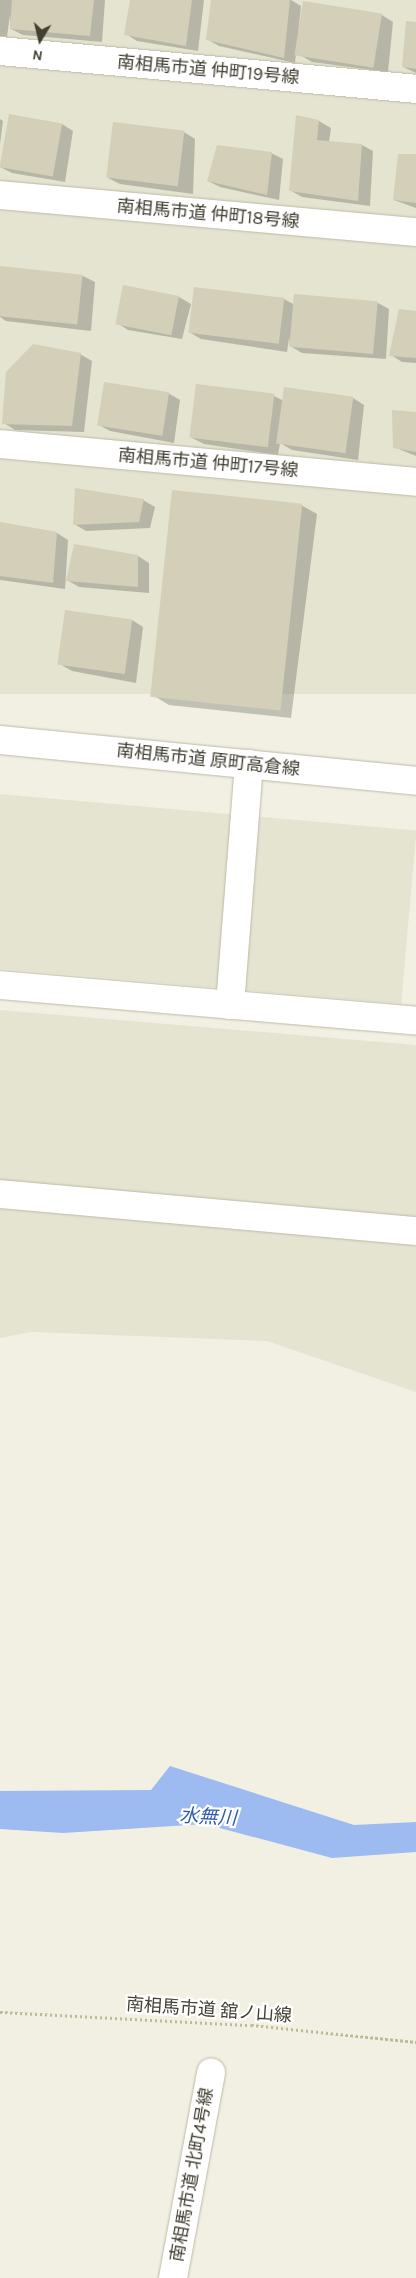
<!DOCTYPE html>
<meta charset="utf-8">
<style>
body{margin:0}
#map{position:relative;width:416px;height:2278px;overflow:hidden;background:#f1f0e2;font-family:Karla,"Noto Sans JP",sans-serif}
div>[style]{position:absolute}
.residential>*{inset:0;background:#e5e4d0;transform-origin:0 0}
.water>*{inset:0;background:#9dbbf0}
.shadow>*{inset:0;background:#0003}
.building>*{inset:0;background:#d3cfb8;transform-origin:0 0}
.path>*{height:3px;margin-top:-1.5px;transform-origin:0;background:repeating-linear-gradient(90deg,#bfba96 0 2.5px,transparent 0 5px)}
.roads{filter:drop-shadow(0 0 1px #bdbaa5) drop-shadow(0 0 1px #bdbaa5)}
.minor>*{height:28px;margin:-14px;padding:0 14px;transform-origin:14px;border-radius:14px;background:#fff}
span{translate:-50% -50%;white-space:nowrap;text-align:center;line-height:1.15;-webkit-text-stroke:4.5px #fff;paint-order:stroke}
.street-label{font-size:18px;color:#434033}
.water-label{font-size:19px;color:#2c5aaf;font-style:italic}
.north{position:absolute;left:15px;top:15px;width:50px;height:50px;-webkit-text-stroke:4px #fff;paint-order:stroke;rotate:189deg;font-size:14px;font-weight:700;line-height:20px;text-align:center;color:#434033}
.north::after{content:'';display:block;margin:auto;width:18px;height:22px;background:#434033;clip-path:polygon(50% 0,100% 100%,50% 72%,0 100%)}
</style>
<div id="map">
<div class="residential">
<i style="left:0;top:0;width:416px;height:694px"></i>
<i style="left:0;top:794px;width:418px;height:174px;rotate:5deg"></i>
<i style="clip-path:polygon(0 1010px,416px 1045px,416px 1392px,267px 1341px,31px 1332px,0 1338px)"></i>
</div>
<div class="water">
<i style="clip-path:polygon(170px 1766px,354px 1825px,416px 1822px,416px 1852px,332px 1858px,205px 1824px,63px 1833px,0 1829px,0 1791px,151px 1790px)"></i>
</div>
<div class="shadow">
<i style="clip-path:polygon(0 0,105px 0,102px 42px,23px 35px,11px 29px,10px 15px,7px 37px,0 36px)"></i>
<i style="clip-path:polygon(132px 0,204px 0,198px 51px,137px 41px,126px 34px)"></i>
<i style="clip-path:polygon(213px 0,291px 0,301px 6px,295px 63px,219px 46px,207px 39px)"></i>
<i style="clip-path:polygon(382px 15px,393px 22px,388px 72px,312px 62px,300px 55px)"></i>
<i style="clip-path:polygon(416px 23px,416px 73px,403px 67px)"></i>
<i style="clip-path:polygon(297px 116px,319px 121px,331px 128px,329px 142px,362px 145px,373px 151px,370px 206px,302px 197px,290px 190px)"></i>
<i style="clip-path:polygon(0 119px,3px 121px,0 144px)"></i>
<i style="clip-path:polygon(62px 124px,73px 131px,65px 182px,12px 173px,0 167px)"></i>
<i style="clip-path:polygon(184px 132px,195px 139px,193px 194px,120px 184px,108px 178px)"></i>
<i style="clip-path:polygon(271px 153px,283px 159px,279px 200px,220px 187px,208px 181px)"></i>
<i style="clip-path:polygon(416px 155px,416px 208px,394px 200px)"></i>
<i style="clip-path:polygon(0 268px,83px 276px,95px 282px,91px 331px,6px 321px,0 317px)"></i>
<i style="clip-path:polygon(124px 286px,179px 297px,191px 304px,182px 339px,128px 330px,117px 323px)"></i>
<i style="clip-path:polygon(195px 288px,284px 299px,295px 305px,378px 303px,389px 309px,386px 359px,302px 353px,290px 346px,289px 338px,287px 352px,201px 339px,189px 332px)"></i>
<i style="clip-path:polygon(416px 313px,416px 363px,402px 362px,391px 355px)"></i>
<i style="clip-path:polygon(80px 354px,92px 361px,84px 432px,15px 430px,4px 423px)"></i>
<i style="clip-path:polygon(197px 385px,274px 396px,284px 401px,353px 398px,364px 405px,358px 460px,292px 450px,280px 443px,278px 455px,204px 444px,192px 438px)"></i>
<i style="clip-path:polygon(168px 393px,180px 400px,174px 443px,110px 431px,99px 425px)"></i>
<i style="clip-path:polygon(416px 413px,416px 456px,394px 447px)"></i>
<i style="clip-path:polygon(143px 500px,155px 507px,150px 528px,86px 531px,74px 524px)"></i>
<i style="clip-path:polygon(301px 505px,317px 514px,291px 718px,169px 705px,154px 696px)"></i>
<i style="clip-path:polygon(0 523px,57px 533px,68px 540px,65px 589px,0 580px)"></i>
<i style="clip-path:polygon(138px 556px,149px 563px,149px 593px,79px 587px,67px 580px)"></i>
<i style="clip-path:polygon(132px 620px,143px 627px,136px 683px,72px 671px,60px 664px)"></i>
</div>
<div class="building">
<i style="clip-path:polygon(12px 0,94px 0,90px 36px,10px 29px)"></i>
<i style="clip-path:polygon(130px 0,192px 0,186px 46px,124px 35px)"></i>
<i style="clip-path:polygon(211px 0,290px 0,284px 58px,206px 40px)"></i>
<i style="left:303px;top:1px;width:80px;height:55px;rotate:9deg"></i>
<i style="clip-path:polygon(406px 21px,416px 22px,416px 69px,402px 67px)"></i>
<i style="left:9px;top:114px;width:54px;height:54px;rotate:10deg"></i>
<i style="clip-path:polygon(296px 115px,319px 120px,317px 140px,362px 144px,358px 201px,289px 191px)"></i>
<i style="left:113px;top:122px;width:72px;height:56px;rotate:7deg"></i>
<i style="clip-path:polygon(217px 145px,272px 152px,267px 195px,207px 181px)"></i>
<i style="clip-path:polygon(398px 154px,416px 154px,416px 203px,393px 200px)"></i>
<i style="left:0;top:266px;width:83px;height:50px;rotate:6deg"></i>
<i style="left:123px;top:285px;width:57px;height:40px;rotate:11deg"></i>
<i style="left:194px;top:287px;width:91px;height:46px;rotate:7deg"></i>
<i style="left:294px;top:294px;width:84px;height:53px;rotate:5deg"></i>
<i style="clip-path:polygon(399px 309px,416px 311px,416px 358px,389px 356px)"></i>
<i style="clip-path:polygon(33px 344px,81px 353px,72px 426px,2px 424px,6px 372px)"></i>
<i style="left:104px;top:382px;width:66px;height:44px;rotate:9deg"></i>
<i style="left:196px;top:384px;width:79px;height:54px;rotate:7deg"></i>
<i style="left:284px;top:387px;width:70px;height:57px;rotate:8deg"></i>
<i style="clip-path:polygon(392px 410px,416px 412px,416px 452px,393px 448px)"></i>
<i style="clip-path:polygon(75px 488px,144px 499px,139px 522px,73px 525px)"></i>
<i style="left:172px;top:490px;width:131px;height:208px;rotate:6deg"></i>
<i style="clip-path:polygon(0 522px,57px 532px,53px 583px,0 576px)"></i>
<i style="clip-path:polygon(74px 544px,138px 555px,138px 587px,66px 581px)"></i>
<i style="left:65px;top:610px;width:68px;height:55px;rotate:8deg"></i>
</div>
<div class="path">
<i style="left:0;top:2012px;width:251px;rotate:3deg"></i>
<i style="left:251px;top:2025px;width:166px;rotate:5.9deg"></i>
</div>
<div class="roads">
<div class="minor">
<i style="left:0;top:51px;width:418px;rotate:5.2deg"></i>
<i style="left:0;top:195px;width:418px;rotate:5.1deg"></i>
<i style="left:0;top:444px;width:418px;rotate:5.2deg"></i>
<i style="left:0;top:740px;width:418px;rotate:5.6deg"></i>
<i style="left:0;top:985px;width:418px;rotate:4.9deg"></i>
<i style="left:230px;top:1005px;width:242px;rotate:-85.5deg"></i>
<i style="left:0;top:1194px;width:418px;rotate:5.1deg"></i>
<i style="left:173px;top:2278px;width:209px;rotate:-79.5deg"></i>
</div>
</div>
<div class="street-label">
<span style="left:208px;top:70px;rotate:5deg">南相馬市道 仲町19号線</span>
<span style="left:208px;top:214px;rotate:5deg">南相馬市道 仲町18号線</span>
<span style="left:208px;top:463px;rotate:5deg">南相馬市道 仲町17号線</span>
<span style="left:208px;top:760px;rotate:6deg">南相馬市道 原町高倉線</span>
<span style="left:209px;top:2010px;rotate:4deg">南相馬市道 舘ノ山線</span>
<span style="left:192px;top:2175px;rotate:-80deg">南相馬市道 北町4号線</span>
</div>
<div class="water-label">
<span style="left:208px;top:1818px;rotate:3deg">水無川</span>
</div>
<div class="north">N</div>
</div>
